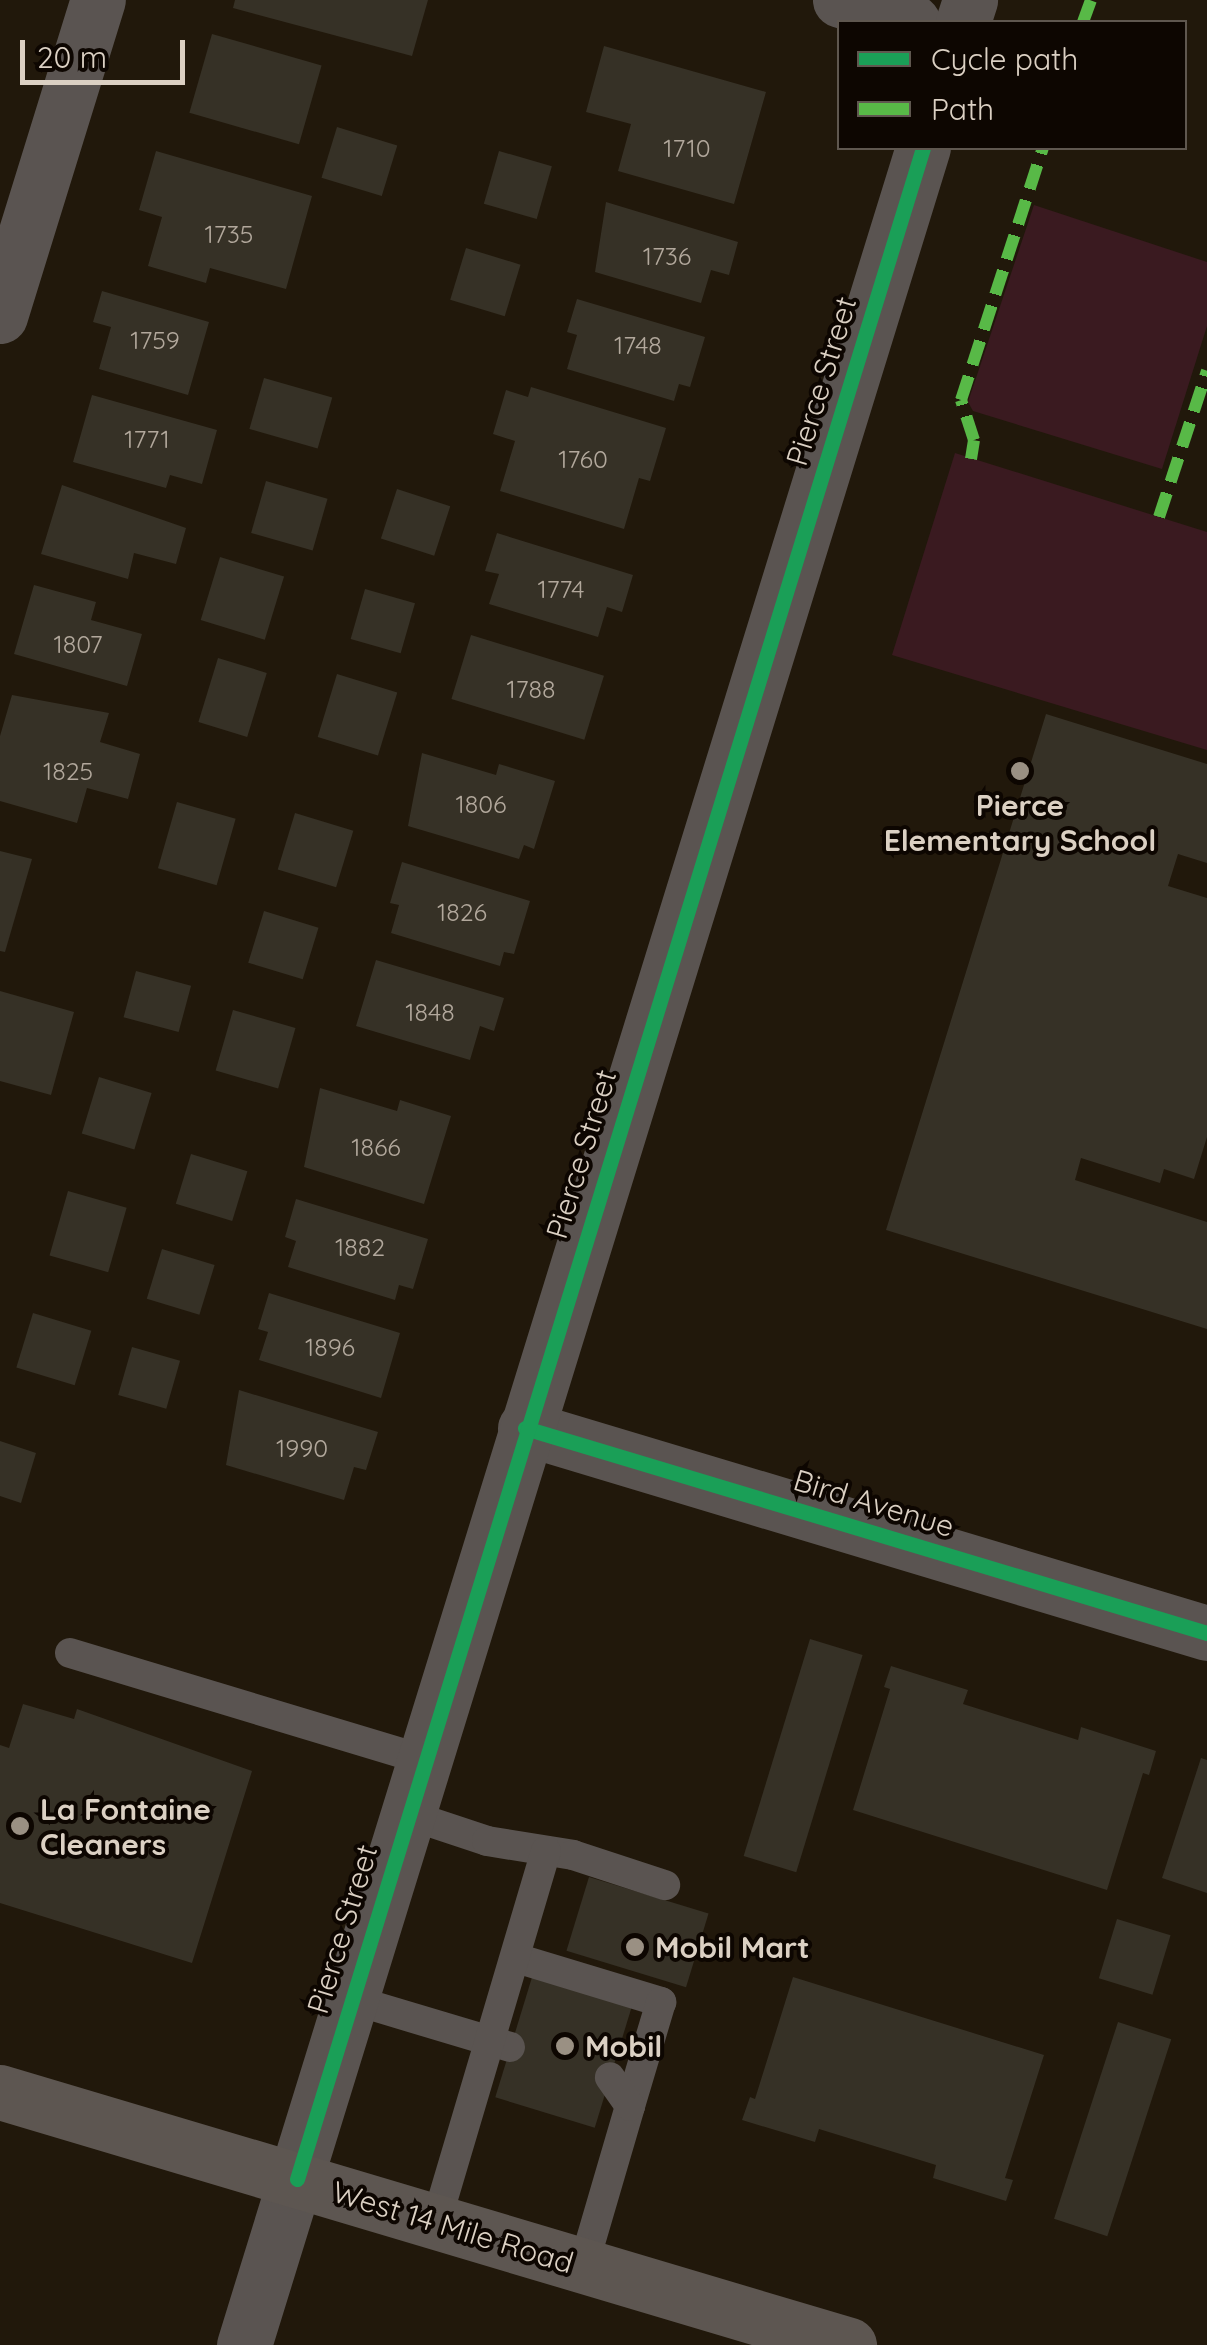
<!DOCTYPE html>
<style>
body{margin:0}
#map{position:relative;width:1207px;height:2345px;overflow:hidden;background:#21180b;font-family:Quicksand,sans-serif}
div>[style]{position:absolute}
.green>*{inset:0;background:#3a1a20}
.building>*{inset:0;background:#363126;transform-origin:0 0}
.lane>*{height:30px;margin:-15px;padding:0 15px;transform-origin:15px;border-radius:15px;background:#5a5451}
.street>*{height:55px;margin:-27.5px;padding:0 27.5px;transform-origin:27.5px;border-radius:27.5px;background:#5a5451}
.secondary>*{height:55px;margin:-27.5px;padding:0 27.5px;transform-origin:27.5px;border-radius:27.5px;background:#5d5651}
.quiet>*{height:12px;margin-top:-6px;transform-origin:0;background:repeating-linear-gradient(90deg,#58b947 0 25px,transparent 0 37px)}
.cycleway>*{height:15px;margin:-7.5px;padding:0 7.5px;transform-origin:7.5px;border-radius:7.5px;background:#1a9f57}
.dots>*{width:28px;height:28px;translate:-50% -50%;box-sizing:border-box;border:5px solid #0d0601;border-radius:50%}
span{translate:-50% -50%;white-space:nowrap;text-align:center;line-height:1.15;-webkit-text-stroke:8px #0d0601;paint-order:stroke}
.number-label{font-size:25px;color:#b2a89c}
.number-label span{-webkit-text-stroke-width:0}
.street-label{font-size:30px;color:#dbd0c3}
.poi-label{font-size:30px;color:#dbd0c3;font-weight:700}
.left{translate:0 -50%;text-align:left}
.legend{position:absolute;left:837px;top:20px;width:350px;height:130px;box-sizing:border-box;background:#0d0601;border:2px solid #5f574f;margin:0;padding:12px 18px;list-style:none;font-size:30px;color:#dbd0c3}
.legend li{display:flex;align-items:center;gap:20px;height:50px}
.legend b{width:50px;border:2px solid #5f574f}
.scale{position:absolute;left:20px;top:40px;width:165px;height:45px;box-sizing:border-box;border:5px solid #dbd0c3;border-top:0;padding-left:12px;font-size:30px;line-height:35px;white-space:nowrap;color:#dbd0c3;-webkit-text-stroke:8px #0d0601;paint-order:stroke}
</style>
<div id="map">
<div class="green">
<i style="clip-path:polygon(1034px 205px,1207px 262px,1207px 326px,1162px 469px,973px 411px,968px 402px)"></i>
<i style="clip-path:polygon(955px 453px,1207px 532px,1207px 750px,892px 655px)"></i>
</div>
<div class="building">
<i style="clip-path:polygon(235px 0,428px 0,412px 56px,233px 8px)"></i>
<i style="left:212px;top:34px;width:114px;height:82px;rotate:16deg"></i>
<i style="clip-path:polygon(604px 46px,766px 92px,734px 204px,618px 171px,631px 124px,586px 112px)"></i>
<i style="left:337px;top:127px;width:63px;height:53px;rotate:17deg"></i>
<i style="clip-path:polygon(156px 151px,312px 196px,286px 289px,210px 268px,206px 283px,148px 266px,162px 217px,139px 210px)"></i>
<i style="left:499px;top:151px;width:55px;height:55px;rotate:16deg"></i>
<i style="clip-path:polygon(606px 202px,738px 242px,729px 275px,711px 270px,701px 303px,595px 272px)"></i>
<i style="left:466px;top:248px;width:57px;height:54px;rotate:17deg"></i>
<i style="clip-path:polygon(102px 291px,209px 322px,188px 395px,99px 369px,111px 327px,93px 322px)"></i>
<i style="clip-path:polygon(577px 299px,705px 337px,690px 387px,679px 384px,674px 401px,567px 369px,577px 335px,567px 332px)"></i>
<i style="left:264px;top:378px;width:71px;height:53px;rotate:16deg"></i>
<i style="clip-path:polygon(531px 387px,666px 428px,650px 481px,639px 478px,624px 529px,500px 491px,515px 441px,493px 434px,506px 390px,528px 397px)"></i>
<i style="clip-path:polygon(92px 395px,217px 430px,202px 484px,170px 475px,166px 488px,73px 462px)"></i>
<i style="left:266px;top:481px;width:64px;height:54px;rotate:16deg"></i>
<i style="clip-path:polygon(62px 485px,186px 528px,176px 564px,134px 553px,128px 579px,41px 554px)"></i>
<i style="left:397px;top:489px;width:56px;height:52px;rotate:18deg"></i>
<i style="clip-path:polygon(497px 533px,633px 575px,622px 612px,607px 607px,598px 637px,489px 604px,499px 574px,485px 571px)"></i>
<i style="left:220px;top:557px;width:67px;height:66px;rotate:17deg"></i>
<i style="clip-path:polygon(34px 585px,96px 602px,91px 620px,142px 634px,127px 686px,14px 654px)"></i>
<i style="left:365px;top:589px;width:52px;height:52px;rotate:16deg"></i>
<i style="left:471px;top:635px;width:139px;height:67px;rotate:17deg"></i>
<i style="left:218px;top:658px;width:51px;height:67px;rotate:17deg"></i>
<i style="left:337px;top:674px;width:63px;height:66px;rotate:17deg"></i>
<i style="clip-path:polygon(12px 695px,109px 713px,100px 742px,140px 754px,128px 799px,87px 788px,77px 823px,0 801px,0 736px)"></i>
<i style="clip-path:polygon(1046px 714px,1207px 764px,1207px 863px,1178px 854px,1168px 886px,1207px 898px,1207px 1137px,1194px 1179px,1164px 1169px,1160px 1183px,1081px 1158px,1075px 1180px,1207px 1222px,1207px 1329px,886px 1230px)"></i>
<i style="clip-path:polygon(422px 753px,496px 775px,499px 764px,555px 781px,534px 849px,524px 845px,519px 859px,408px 826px)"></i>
<i style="left:177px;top:802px;width:61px;height:69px;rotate:16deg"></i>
<i style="left:295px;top:813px;width:61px;height:59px;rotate:17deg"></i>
<i style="clip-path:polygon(0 851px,32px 859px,5px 952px,0 951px)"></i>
<i style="clip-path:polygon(402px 862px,530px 901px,514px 954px,504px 952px,500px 966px,391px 933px,399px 905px,390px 903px)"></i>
<i style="left:264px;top:911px;width:57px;height:54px;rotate:17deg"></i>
<i style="clip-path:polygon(376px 960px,504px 998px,494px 1031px,480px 1026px,470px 1060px,356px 1026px)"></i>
<i style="left:136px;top:971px;width:57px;height:48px;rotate:15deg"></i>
<i style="clip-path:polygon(0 991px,74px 1012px,51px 1095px,0 1081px)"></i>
<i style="left:233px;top:1010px;width:65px;height:63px;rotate:16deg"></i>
<i style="left:99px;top:1077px;width:55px;height:59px;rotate:17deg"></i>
<i style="clip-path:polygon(320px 1088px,397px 1111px,400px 1100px,451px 1116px,424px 1204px,304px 1167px)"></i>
<i style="left:191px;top:1154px;width:59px;height:52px;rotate:17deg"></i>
<i style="left:68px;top:1191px;width:61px;height:67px;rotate:16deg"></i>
<i style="clip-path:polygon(296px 1199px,428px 1239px,413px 1289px,399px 1285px,395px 1300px,288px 1267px,296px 1241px,285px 1237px)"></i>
<i style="left:162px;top:1249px;width:55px;height:52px;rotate:17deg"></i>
<i style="clip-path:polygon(269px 1293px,400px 1333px,381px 1398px,259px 1360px,268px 1332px,258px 1329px)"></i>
<i style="left:33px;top:1313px;width:61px;height:57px;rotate:17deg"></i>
<i style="left:132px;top:1347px;width:50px;height:50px;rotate:16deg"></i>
<i style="clip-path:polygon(239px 1390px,378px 1432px,366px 1470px,354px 1467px,344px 1500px,226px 1465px)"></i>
<i style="clip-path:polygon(0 1441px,36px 1453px,21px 1503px,0 1496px)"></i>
<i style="left:810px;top:1639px;width:55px;height:227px;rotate:17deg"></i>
<i style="clip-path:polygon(891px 1666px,968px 1690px,963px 1704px,1078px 1740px,1081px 1727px,1156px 1751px,1149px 1775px,1143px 1773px,1107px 1890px,853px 1810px,890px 1689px,884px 1687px)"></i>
<i style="clip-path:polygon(23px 1704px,74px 1719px,77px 1709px,252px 1771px,192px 1963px,0 1903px,0 1745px,9px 1748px)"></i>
<i style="clip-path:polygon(1201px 1758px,1207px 1760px,1207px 1893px,1162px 1878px)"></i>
<i style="left:589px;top:1877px;width:125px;height:77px;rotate:17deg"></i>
<i style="left:1117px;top:1919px;width:56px;height:62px;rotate:17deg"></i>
<i style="left:533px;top:1974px;width:104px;height:129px;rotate:17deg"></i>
<i style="clip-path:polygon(793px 1977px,1044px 2055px,1005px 2178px,1013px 2180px,1006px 2201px,933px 2178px,936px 2165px,819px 2129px,815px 2142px,742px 2120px,750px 2097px,755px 2099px)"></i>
<i style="left:1118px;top:2022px;width:56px;height:207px;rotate:18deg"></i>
</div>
<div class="lane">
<i style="left:70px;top:1653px;width:370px;rotate:16.8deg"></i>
<i style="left:406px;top:1814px;width:85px;rotate:18.4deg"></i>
<i style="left:487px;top:1841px;width:87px;rotate:9.2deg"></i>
<i style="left:573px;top:1855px;width:97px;rotate:18.1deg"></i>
<i style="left:516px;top:1958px;width:152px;rotate:16.9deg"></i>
<i style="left:661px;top:2002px;width:109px;rotate:106.6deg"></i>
<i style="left:350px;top:1999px;width:167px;rotate:16.7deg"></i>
<i style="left:436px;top:2222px;width:387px;rotate:-73.5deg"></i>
<i style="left:583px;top:2267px;width:168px;rotate:-73.7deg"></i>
<i style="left:630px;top:2106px;width:35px;rotate:-125deg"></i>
</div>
<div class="street">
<i style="left:840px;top:0;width:76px;rotate:16.8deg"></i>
<i style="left:963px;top:22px;width:23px;rotate:-72deg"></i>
<i style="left:0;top:316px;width:331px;rotate:-72.8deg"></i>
<i style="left:525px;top:1428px;width:712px;rotate:16.73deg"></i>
<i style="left:244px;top:2345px;width:2300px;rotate:-72.83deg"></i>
</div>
<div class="secondary">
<i style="left:0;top:2092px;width:886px;rotate:16.59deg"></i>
</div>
<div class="quiet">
<i style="left:1083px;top:22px;width:23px;rotate:-70deg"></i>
<i style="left:971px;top:459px;width:19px;rotate:-81deg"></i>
<i style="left:974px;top:440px;width:42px;rotate:-108deg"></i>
<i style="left:961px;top:400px;width:265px;rotate:-72deg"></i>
<i style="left:1159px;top:517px;width:154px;rotate:-71.8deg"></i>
</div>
<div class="cycleway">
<i style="left:525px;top:1428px;width:712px;rotate:16.73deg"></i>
<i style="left:297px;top:2179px;width:2125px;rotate:-72.87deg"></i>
</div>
<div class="dots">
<i style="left:1020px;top:771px;background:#9a9083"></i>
<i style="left:20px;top:1826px;background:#9a9083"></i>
<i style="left:635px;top:1947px;background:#9a9083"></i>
<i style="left:565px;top:2046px;background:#9a9083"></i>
</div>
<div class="number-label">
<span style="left:687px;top:148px">1710</span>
<span style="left:229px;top:234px">1735</span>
<span style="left:667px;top:256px">1736</span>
<span style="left:155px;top:340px">1759</span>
<span style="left:638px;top:345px">1748</span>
<span style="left:147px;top:439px">1771</span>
<span style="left:583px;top:459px">1760</span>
<span style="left:561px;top:589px">1774</span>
<span style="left:78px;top:644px">1807</span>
<span style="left:531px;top:689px">1788</span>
<span style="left:68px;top:771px">1825</span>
<span style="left:481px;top:804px">1806</span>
<span style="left:462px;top:912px">1826</span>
<span style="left:430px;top:1012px">1848</span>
<span style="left:376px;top:1147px">1866</span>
<span style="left:360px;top:1247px">1882</span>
<span style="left:330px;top:1347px">1896</span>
<span style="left:302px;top:1448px">1990</span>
</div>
<div class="street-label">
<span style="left:821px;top:381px;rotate:-73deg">Pierce Street</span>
<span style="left:581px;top:1154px;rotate:-73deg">Pierce Street</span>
<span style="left:874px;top:1503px;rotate:17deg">Bird Avenue</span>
<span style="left:342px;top:1929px;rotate:-73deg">Pierce Street</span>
<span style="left:453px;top:2227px;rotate:17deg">West 14 Mile Road</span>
</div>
<div class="poi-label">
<span style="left:1020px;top:822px">Pierce<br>Elementary School</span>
<span class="left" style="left:40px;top:1826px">La Fontaine<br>Cleaners</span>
<span class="left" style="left:655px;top:1947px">Mobil Mart</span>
<span class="left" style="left:585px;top:2046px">Mobil</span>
</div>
<ul class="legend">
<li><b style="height:12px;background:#1a9f57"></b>Cycle path</li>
<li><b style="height:12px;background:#58b947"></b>Path</li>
</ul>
<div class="scale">20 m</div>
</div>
